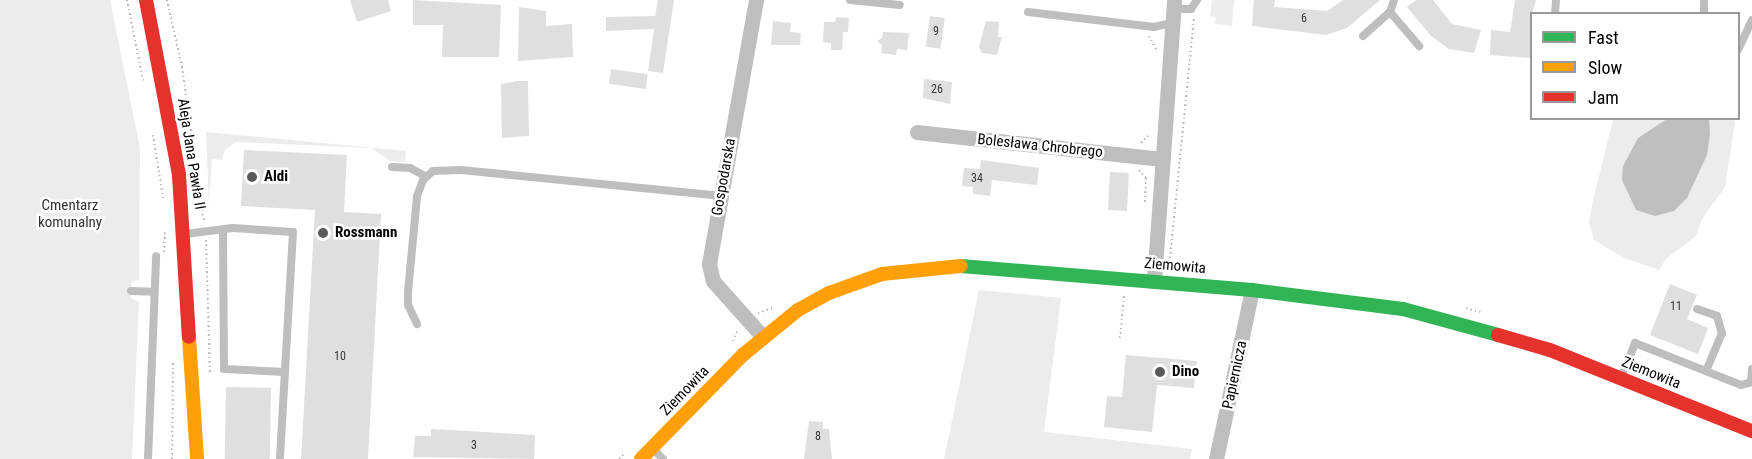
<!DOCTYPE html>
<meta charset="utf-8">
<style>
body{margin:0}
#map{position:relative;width:1752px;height:459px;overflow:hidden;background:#fff;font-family:"Roboto Condensed",sans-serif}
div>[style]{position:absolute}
.green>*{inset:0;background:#ececec}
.water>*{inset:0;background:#bfbfbf}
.building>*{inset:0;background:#dfdfdf;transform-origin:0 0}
.path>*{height:2px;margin-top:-1px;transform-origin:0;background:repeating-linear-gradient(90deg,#b9b9b9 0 1.5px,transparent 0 4.5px)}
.lane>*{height:8px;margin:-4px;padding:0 4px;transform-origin:4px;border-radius:4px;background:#bebebe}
.street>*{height:15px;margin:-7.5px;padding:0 7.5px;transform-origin:7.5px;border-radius:7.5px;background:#bebebe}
.fast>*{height:14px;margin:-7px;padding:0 7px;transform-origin:7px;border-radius:7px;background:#30b455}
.slow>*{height:14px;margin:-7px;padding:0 7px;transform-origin:7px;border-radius:7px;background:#ff9f0a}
.jam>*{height:14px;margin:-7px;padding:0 7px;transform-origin:7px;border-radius:7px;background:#e5322d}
.dots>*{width:16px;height:16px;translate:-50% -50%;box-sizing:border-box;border:3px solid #fff;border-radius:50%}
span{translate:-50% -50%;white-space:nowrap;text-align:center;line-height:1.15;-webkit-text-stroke:5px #fff;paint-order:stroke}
.number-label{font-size:12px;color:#383838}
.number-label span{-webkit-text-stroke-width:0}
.street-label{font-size:15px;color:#000}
.poi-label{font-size:15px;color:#000;font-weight:700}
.left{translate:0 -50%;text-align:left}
.park-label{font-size:15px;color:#333}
.legend{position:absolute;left:1530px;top:12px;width:210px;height:108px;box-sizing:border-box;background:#fff;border:2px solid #999;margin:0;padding:8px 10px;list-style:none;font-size:18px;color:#000}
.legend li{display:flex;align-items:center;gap:12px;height:30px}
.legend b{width:30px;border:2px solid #999}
</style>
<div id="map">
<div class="green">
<i style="clip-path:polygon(0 0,110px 0,140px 148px,139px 279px,131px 283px,131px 298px,139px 302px,132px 459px,0 459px)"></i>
<i style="clip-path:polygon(1212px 0,1234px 0,1232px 26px,1215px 24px,1216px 17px,1210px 16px)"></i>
<i style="clip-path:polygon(1732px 118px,1735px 122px,1725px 187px,1702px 219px,1697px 235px,1666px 259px,1659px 270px,1624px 258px,1594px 240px,1589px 223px,1592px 205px,1613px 119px)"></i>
<i style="clip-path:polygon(206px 132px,406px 151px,405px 162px,390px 161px,371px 148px,235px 142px,225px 150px,222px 160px,212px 159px,209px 205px)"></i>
<i style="clip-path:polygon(979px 290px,1061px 298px,1044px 432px,1192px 449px,1190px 459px,944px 459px)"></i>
</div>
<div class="water">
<i style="clip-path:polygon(1667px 119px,1709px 119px,1710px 134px,1707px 155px,1687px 198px,1674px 211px,1655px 216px,1636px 210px,1622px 180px,1623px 166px,1638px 138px)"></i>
</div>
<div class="building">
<i style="clip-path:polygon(350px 0,388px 0,391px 11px,357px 22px)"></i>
<i style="clip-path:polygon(413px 0,501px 5px,499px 57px,442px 57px,443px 25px,413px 25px)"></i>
<i style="clip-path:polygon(658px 0,674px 0,663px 73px,648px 71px,654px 29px,606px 31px,606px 17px,655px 16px)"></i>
<i style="clip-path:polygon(1254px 0,1275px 0,1274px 7px,1327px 11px,1343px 0,1380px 0,1347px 28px,1326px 35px,1252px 26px)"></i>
<i style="clip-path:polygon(1416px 0,1433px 0,1452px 24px,1481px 30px,1474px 53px,1449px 49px,1431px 36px,1407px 7px)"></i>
<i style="clip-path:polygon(1515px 0,1536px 0,1532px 14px,1531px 58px,1490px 55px,1491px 30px,1510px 32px)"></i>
<i style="clip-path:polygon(519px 7px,546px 11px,546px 26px,572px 24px,573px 57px,518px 61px)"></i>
<i style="left:930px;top:16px;width:15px;height:31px;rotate:8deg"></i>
<i style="clip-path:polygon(836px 17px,849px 18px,848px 32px,843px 32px,842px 50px,831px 50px,831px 43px,823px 42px,824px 22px,835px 22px)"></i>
<i style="clip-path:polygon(773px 21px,791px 23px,790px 32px,801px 33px,800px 45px,771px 45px)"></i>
<i style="clip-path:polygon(986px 21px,999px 22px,998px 37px,1002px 37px,997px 55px,982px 53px,979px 47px)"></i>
<i style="clip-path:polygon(883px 32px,909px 33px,907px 50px,897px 49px,896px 55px,881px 53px,882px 45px,877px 41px,882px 38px)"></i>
<i style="left:611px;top:69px;width:37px;height:15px;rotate:8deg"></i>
<i style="clip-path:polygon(924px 79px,952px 82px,950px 104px,923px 98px)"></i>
<i style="clip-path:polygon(517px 81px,528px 81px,529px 136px,502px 138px,501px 84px)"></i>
<i style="clip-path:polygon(244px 150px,347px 155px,344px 212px,381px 214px,368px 459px,301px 459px,315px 210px,241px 206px)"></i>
<i style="clip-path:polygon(981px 160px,1039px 168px,1037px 185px,992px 180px,990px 196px,973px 194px,973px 187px,962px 186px,964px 168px,980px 169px)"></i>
<i style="left:1110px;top:172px;width:19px;height:38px;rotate:3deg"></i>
<i style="clip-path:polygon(1670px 284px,1697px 295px,1687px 319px,1708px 328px,1698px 354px,1650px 335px)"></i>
<i style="clip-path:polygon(1126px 355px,1197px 361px,1194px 388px,1157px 385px,1152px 432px,1104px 427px,1107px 396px,1122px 397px)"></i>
<i style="left:226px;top:387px;width:45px;height:72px;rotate:1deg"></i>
<i style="clip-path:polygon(809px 421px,823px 422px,823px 429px,829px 429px,832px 459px,804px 459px)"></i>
<i style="clip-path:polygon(431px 429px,535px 435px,534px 459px,413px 457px,415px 436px,431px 436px)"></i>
</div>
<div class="path">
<i style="left:127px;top:0;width:82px;rotate:78.7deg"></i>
<i style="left:167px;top:0;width:69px;rotate:77.4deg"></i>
<i style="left:182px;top:67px;width:157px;rotate:81.9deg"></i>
<i style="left:1149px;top:36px;width:15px;rotate:62deg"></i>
<i style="left:153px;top:135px;width:64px;rotate:81deg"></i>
<i style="left:1141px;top:143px;width:13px;rotate:-45deg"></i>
<i style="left:1139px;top:170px;width:11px;rotate:49deg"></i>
<i style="left:1146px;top:178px;width:26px;rotate:92deg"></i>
<i style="left:206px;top:240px;width:135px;rotate:88.3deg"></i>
<i style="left:164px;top:252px;width:22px;rotate:-87deg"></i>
<i style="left:1170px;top:258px;width:240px;rotate:-84.3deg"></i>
<i style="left:1466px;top:308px;width:15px;rotate:16deg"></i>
<i style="left:758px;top:313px;width:16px;rotate:-18deg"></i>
<i style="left:1120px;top:338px;width:43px;rotate:-84.7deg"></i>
<i style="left:733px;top:341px;width:12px;rotate:-66deg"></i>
<i style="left:172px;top:459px;width:97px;rotate:-89.4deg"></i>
<i style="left:619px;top:459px;width:8px;rotate:-45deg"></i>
</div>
<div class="lane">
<i style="left:850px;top:0;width:50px;rotate:5.7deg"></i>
<i style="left:1394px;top:0;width:13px;rotate:108deg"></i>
<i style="left:1390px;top:12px;width:45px;rotate:49.5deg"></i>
<i style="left:1704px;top:0;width:14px;rotate:90deg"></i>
<i style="left:1173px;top:9px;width:18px"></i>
<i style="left:1191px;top:9px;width:11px;rotate:-56deg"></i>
<i style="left:1028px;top:12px;width:127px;rotate:6.8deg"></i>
<i style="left:1154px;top:27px;width:18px;rotate:-13deg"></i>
<i style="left:1555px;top:14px;width:14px;rotate:-86deg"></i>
<i style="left:1363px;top:36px;width:36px;rotate:-42deg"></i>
<i style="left:1738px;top:50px;width:33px;rotate:-65deg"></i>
<i style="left:392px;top:167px;width:18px;rotate:3deg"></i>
<i style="left:410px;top:168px;width:17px;rotate:28deg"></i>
<i style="left:223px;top:230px;width:139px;rotate:89.6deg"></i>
<i style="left:224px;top:369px;width:61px;rotate:2.8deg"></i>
<i style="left:185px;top:234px;width:48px;rotate:-7.1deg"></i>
<i style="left:233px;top:228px;width:60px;rotate:3.8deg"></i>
<i style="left:293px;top:232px;width:227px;rotate:93.3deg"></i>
<i style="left:131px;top:291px;width:23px;rotate:2deg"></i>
<i style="left:1697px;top:309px;width:21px;rotate:19deg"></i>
<i style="left:1717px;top:316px;width:18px;rotate:74deg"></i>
<i style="left:1722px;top:333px;width:41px;rotate:112.8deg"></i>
<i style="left:417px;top:324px;width:21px;rotate:-115deg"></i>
<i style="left:408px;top:305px;width:13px;rotate:-90deg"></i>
<i style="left:408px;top:292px;width:96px;rotate:-84.6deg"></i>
<i style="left:417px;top:196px;width:17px;rotate:-69deg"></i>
<i style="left:423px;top:180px;width:13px;rotate:-42deg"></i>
<i style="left:433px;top:171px;width:28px;rotate:-2deg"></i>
<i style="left:461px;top:170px;width:260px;rotate:5.7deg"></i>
<i style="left:1621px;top:378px;width:38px;rotate:-68deg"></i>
<i style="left:1635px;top:343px;width:114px;rotate:21.6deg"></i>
<i style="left:1741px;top:385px;width:11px;rotate:-15deg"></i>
<i style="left:1751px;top:382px;width:13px;rotate:-86deg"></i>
<i style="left:653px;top:449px;width:14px;rotate:45deg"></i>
<i style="left:148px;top:459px;width:203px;rotate:-87.7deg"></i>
</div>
<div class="street">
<i style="left:756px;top:0;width:268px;rotate:100.1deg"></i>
<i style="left:709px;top:264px;width:17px;rotate:77deg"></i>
<i style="left:713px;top:281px;width:75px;rotate:48.2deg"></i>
<i style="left:917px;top:132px;width:246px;rotate:6.3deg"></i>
<i style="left:1154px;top:281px;width:282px;rotate:-85.9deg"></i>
<i style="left:1216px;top:459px;width:173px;rotate:-78deg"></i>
</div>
<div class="fast">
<i style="left:961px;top:266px;width:292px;rotate:4.7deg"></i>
<i style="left:1252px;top:290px;width:152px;rotate:7.2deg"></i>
<i style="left:1403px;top:309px;width:98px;rotate:15.3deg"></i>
</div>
<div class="slow">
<i style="left:189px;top:337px;width:122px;rotate:86.2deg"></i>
<i style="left:641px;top:459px;width:147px;rotate:-45.6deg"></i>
<i style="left:744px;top:354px;width:70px;rotate:-39.2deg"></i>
<i style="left:798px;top:310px;width:35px;rotate:-29deg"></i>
<i style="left:829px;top:293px;width:56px;rotate:-19.7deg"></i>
<i style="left:882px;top:274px;width:79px;rotate:-5.8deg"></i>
</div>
<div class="jam">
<i style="left:146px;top:0;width:178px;rotate:79.3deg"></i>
<i style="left:179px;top:175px;width:162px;rotate:86.5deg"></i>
<i style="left:1498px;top:335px;width:54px;rotate:16.1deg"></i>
<i style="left:1550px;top:350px;width:218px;rotate:21.9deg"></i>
</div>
<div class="dots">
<i style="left:252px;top:177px;background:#595959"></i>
<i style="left:323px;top:233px;background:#595959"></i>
<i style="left:1160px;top:372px;background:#595959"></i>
</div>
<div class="number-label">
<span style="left:1304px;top:19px">6</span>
<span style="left:936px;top:32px">9</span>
<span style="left:937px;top:90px">26</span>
<span style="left:977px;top:179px">34</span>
<span style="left:1676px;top:307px">11</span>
<span style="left:340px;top:357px">10</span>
<span style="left:818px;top:437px">8</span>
<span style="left:474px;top:446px">3</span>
</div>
<div class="street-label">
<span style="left:1040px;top:146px;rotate:6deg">Bolesława Chrobrego</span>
<span style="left:191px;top:154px;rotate:81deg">Aleja Jana Pawła II</span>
<span style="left:724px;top:177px;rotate:-80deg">Gospodarska</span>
<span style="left:1175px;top:266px;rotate:5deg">Ziemowita</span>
<span style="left:1651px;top:373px;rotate:22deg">Ziemowita</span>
<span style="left:1235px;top:375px;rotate:-78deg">Papiernicza</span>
<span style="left:685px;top:391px;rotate:-46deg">Ziemowita</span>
</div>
<div class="poi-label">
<span class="left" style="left:264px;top:177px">Aldi</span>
<span class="left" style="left:335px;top:233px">Rossmann</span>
<span class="left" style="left:1172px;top:372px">Dino</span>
</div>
<div class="park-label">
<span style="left:70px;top:214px">Cmentarz<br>komunalny</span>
</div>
<ul class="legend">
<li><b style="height:8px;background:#30b455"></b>Fast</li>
<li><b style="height:8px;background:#ff9f0a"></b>Slow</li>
<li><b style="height:8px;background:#e5322d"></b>Jam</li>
</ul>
</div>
